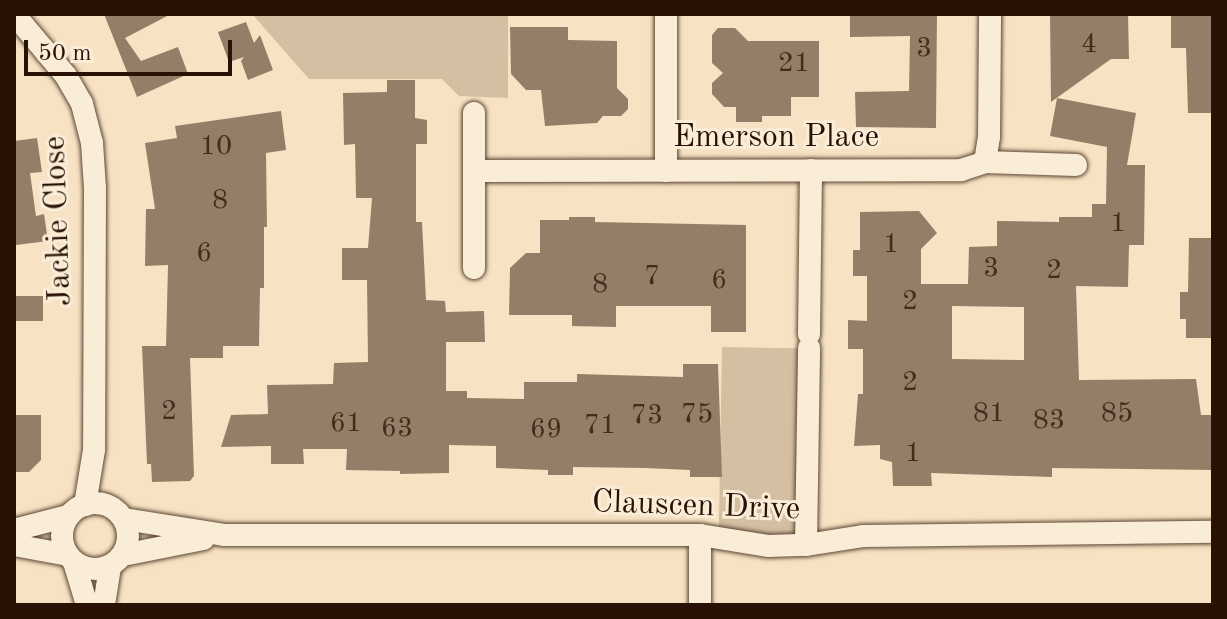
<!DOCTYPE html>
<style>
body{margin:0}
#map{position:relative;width:1227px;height:619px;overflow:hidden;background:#f7e3c3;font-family:"Old Standard TT",serif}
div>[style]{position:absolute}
.green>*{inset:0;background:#d4bfa3;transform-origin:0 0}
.building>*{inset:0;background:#957e68;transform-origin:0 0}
.roads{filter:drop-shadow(0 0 2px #5d4634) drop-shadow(0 0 2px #5d4634)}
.minor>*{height:22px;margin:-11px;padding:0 11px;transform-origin:11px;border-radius:11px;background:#faedd8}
.minor>.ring{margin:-11px;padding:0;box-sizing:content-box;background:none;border:22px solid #faedd8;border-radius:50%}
span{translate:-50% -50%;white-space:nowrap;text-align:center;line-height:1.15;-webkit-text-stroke:6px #faedd8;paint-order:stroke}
.number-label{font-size:28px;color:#452c1e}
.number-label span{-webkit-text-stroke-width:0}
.street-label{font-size:32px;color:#2a1105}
.frame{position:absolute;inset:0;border:16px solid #2a1105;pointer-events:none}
.scale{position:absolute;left:24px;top:40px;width:208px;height:36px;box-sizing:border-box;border:4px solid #2a1105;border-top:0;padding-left:10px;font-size:24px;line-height:28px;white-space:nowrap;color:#2a1105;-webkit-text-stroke:6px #faedd8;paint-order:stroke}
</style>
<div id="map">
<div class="green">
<i style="clip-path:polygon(252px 14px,508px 14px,508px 98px,459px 96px,442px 79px,309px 79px)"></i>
<i style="left:722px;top:347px;width:87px;height:192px;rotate:1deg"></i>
</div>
<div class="building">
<i style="clip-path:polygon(104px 14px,171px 14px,125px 38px,141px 61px,178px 47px,188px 74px,137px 97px)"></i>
<i style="clip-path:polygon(850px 14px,937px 14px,936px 128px,856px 127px,855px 92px,909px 91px,910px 36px,850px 37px)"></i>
<i style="clip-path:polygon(1050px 14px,1128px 14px,1129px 59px,1111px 59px,1051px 102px)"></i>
<i style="clip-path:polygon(1171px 14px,1213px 14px,1213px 113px,1188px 113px,1186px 48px,1171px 48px)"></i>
<i style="clip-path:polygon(246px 22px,254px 43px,260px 35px,273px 70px,248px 80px,241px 61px,244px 57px,229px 62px,218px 32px)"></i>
<i style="clip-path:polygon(510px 27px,568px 27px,568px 40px,617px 41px,617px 88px,628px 99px,628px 109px,621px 116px,603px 116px,597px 123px,545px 126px,541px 90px,526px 90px,511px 74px)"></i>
<i style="clip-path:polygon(718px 28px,735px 28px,748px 41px,819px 41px,819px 97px,791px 97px,791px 116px,762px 116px,762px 122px,736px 122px,736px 107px,724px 107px,712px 94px,712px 83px,723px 73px,712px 63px,712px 35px)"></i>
<i style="clip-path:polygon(387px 80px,415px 80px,415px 118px,427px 120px,427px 144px,416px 144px,416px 222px,422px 222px,426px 300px,445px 301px,446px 312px,484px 311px,485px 342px,446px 342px,446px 391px,467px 391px,467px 398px,524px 399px,524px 382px,577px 382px,577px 374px,683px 377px,683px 364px,718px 364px,722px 477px,690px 477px,690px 470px,646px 468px,573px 467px,573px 475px,548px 475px,548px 470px,496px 468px,496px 446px,449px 445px,449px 473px,400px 474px,400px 471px,346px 470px,347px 449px,303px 449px,304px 464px,271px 464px,271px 446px,221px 447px,231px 415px,268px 414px,267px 385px,333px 384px,334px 363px,368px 362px,367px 280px,342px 280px,342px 248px,368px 248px,372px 198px,356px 198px,355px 144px,344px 145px,343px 93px,387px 92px)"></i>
<i style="clip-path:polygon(evenodd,1057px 98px,1136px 113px,1127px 165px,1145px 165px,1144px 245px,1129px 245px,1128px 287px,1076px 286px,1079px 380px,1196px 379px,1201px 415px,1213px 415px,1213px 470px,1052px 468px,1052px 477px,931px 473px,932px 486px,893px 486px,892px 462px,880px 459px,880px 445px,854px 446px,858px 394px,863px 394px,863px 349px,848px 349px,848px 320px,867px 321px,867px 276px,853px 276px,853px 250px,860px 250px,860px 212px,919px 211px,937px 233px,921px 249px,921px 284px,968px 284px,969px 247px,997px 246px,997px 221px,1059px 222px,1059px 217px,1092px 217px,1092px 204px,1106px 204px,1107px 147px,1050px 136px,1057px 98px,952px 306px,1024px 307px,1024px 360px,952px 359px,952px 306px)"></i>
<i style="clip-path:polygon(281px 111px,286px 150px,266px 153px,267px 227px,264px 227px,264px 288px,260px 288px,259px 346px,223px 346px,223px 358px,190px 358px,194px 476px,190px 481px,152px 482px,151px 464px,147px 464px,142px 346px,166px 346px,168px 265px,145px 266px,146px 209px,155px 209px,145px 143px,177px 138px,175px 126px)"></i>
<i style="clip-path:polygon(37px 138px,42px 172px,30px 173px,36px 216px,44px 214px,48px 241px,16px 245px,14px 141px)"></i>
<i style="clip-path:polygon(569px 217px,595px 217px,595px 222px,746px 225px,746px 332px,711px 332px,711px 306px,616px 306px,616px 327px,572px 326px,572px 315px,509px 315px,510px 268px,526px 253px,540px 253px,540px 220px,569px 220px)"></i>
<i style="clip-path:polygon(1189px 238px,1213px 238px,1213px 338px,1186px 338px,1186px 319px,1180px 319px,1180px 292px,1188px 292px)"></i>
<i style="left:14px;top:296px;width:29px;height:25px"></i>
<i style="clip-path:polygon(14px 415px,41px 415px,41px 460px,29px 472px,14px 472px)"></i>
</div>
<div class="roads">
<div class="minor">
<i style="left:14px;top:14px;width:81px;rotate:50deg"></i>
<i style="left:66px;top:76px;width:32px;rotate:60deg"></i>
<i style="left:82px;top:104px;width:40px;rotate:75.6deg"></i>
<i style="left:92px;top:143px;width:45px;rotate:86.2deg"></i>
<i style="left:95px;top:188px;width:262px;rotate:90.2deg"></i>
<i style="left:94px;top:450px;width:56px;rotate:99.3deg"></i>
<i style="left:666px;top:14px;width:157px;rotate:90deg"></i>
<i style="left:985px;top:162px;width:25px;rotate:-81deg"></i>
<i style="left:989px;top:137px;width:123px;rotate:-89.5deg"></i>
<i style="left:475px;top:171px;width:486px;rotate:-0.1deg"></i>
<i style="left:961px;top:170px;width:25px;rotate:-18deg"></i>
<i style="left:985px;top:162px;width:91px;rotate:1.9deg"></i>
<i style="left:474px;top:268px;width:155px;rotate:-90deg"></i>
<i style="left:809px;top:334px;width:164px;rotate:-89.3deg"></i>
<i class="ring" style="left:62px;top:503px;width:44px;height:44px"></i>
<i style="left:124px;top:519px;width:101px;rotate:9.1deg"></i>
<i style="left:224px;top:535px;width:476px"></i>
<i style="left:700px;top:535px;width:70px;rotate:9.1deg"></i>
<i style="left:769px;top:546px;width:37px;rotate:-2deg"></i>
<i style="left:806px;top:545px;width:59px;rotate:-8.8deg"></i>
<i style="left:864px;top:536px;width:349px;rotate:-0.7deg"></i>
<i style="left:14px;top:530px;width:56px;rotate:-14.5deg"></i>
<i style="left:700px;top:535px;width:70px;rotate:90deg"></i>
<i style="left:14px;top:545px;width:55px;rotate:10.5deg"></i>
<i style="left:806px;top:545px;width:197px;rotate:-89.1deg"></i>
<i style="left:123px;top:555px;width:82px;rotate:-11.3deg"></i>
<i style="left:74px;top:562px;width:45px;rotate:73.2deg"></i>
<i style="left:104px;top:605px;width:39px;rotate:-81deg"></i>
</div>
</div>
<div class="number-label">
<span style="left:1089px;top:45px">4</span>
<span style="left:924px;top:49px">3</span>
<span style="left:794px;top:64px">21</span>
<span style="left:216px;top:147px">10</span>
<span style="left:220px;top:201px">8</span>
<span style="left:1118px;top:224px">1</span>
<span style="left:891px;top:245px">1</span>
<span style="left:204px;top:254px">6</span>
<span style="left:991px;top:269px">3</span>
<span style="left:1054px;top:271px">2</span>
<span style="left:652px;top:277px">7</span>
<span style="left:719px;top:281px">6</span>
<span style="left:600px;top:285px">8</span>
<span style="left:910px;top:302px">2</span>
<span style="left:910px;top:383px">2</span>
<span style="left:169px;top:412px">2</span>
<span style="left:989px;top:414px">81</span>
<span style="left:1117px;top:414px">85</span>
<span style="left:697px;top:415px">75</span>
<span style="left:647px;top:416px">73</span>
<span style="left:1049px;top:421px">83</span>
<span style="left:346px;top:424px">61</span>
<span style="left:600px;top:426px">71</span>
<span style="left:397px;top:429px">63</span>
<span style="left:546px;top:430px">69</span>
<span style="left:913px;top:454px">1</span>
</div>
<div class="street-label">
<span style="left:776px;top:138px">Emerson Place</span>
<span style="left:59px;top:221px;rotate:-92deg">Jackie Close</span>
<span style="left:696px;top:507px;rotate:2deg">Clauscen Drive</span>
</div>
<div class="frame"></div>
<div class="scale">50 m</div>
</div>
